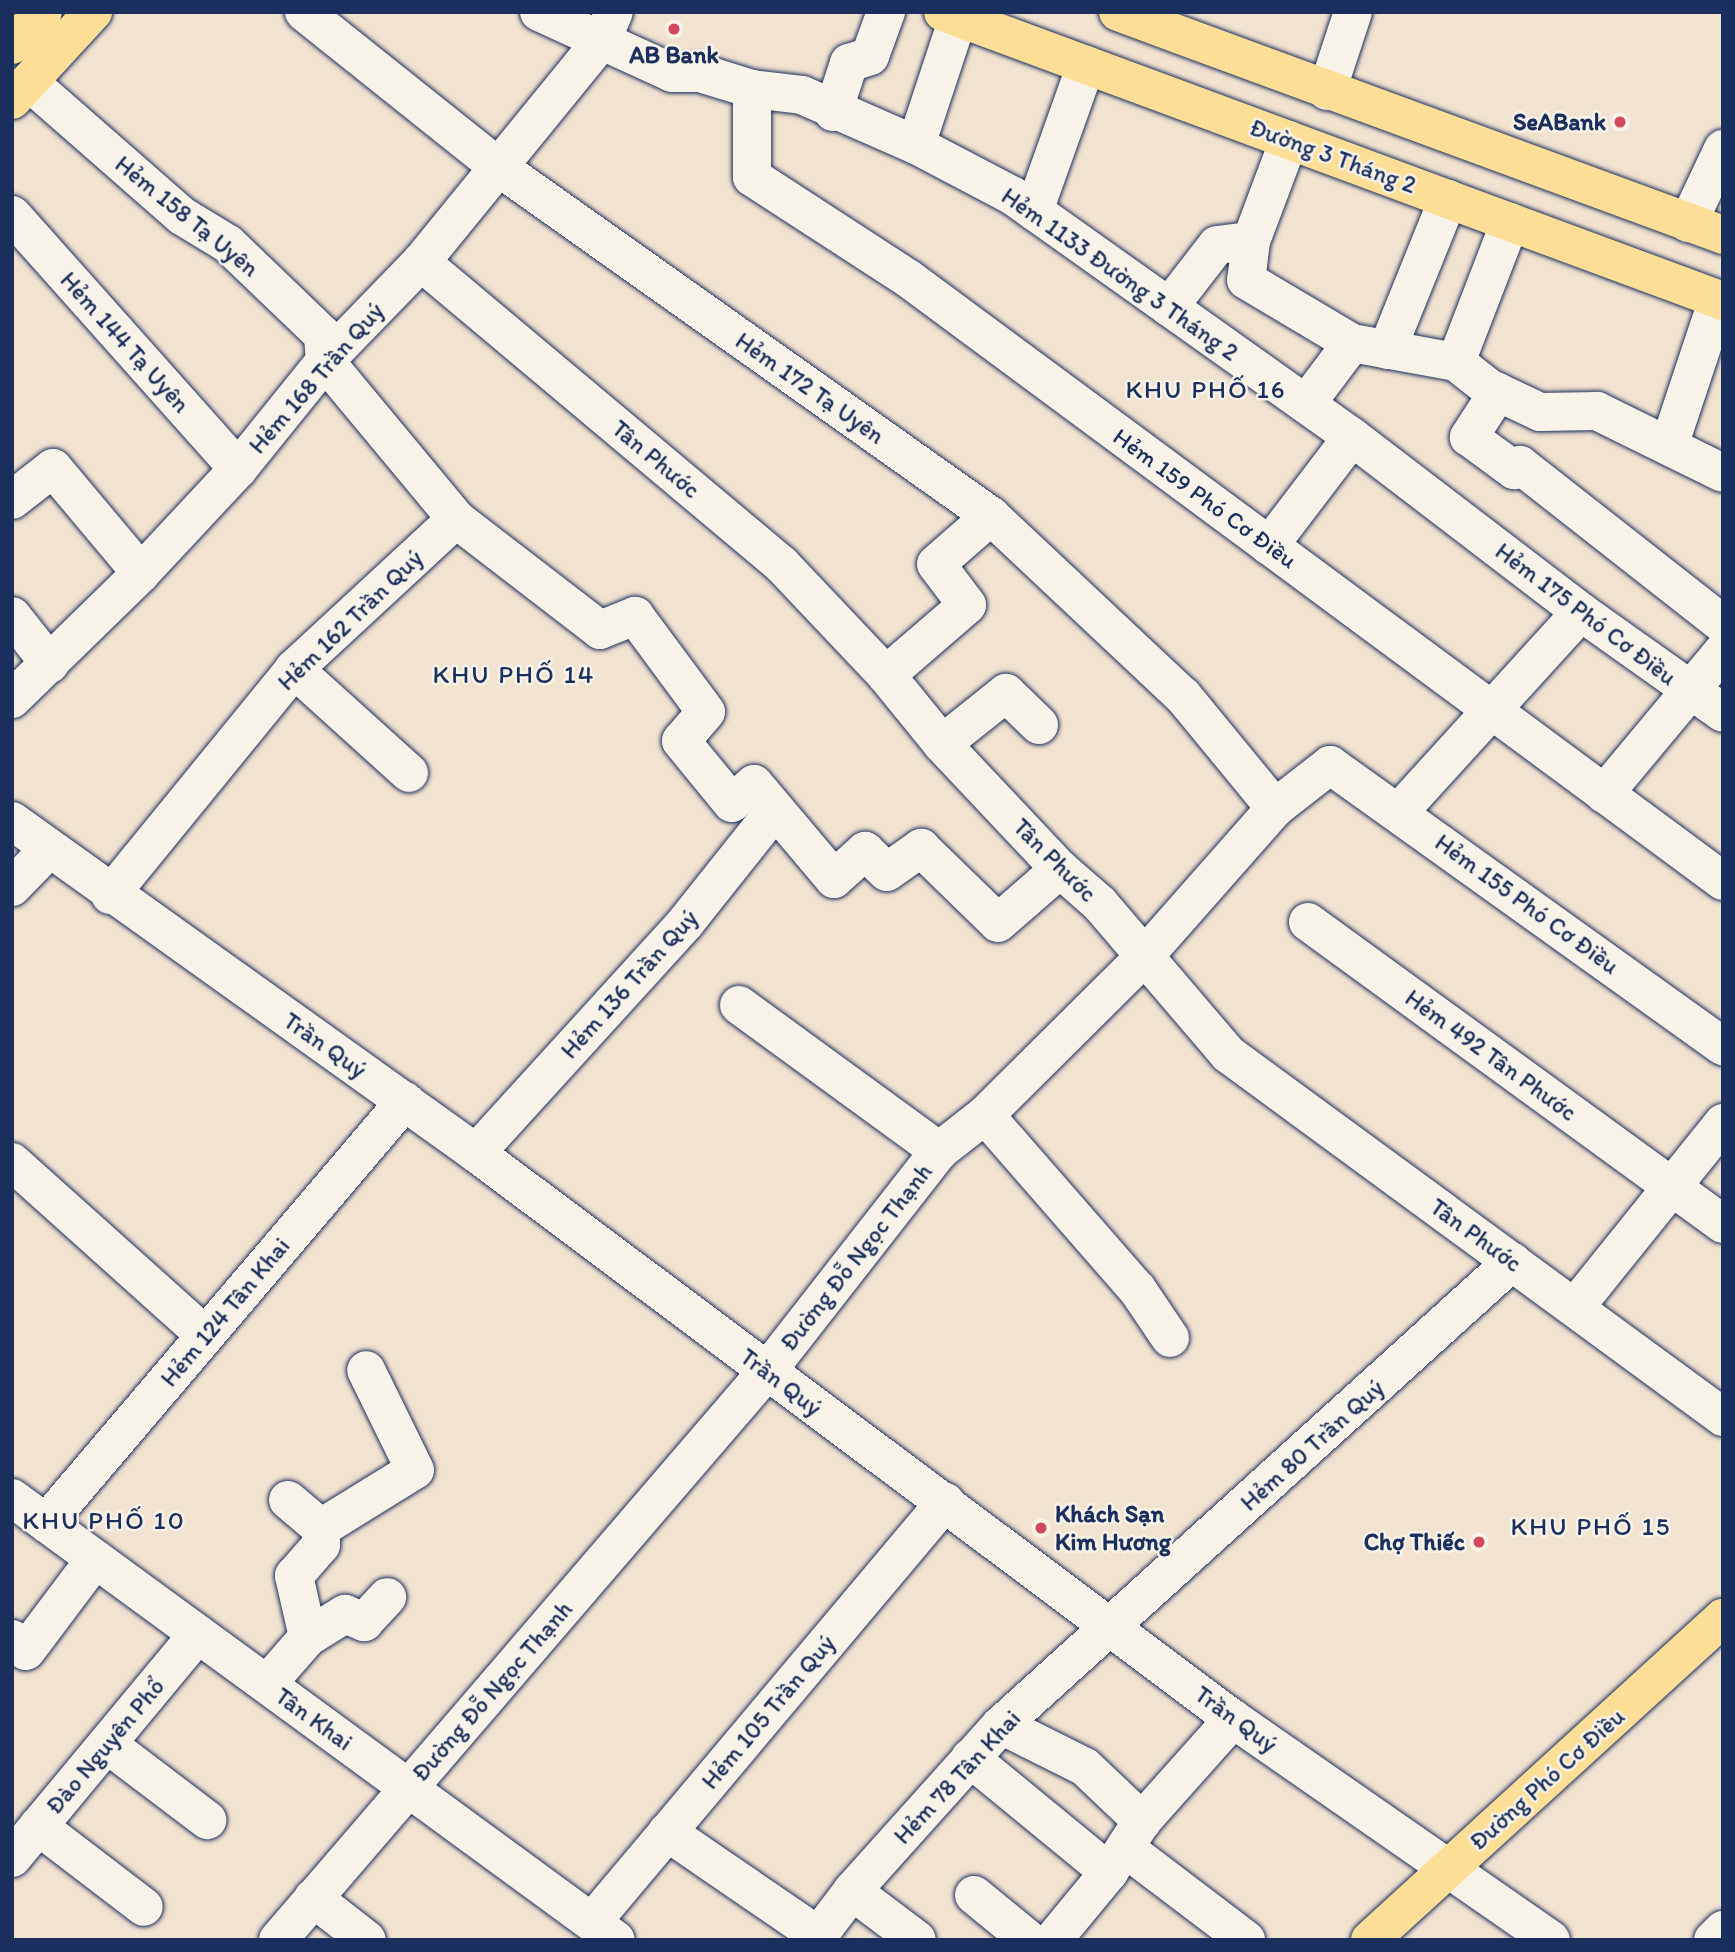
<!DOCTYPE html>
<meta charset="utf-8">
<style>
body{margin:0}
#map{position:relative;width:1735px;height:1952px;overflow:hidden;background:#f2e2d0;font-family:Itim,sans-serif}
div>[style]{position:absolute}
.roads{filter:drop-shadow(0 0 2px #1b2f5e) drop-shadow(0 0 2px #1b2f5e)}
.minor>*{height:38px;margin:-19px;padding:0 19px;transform-origin:19px;border-radius:19px;background:#f7f3e8}
.major>*{height:38px;margin:-19px;padding:0 19px;transform-origin:19px;border-radius:19px;background:#fcde96}
.dots>*{width:19px;height:19px;translate:-50% -50%;box-sizing:border-box;border:4px solid #f7f3e8;border-radius:50%}
span{translate:-50% -50%;white-space:nowrap;text-align:center;line-height:1.15;-webkit-text-stroke:5px #f7f3e8;paint-order:stroke}
.poi-label{font-size:24px;color:#1b2f5e;font-weight:700}
.right{translate:-100% -50%;text-align:right}
.left{translate:0 -50%;text-align:left}
.street-label{font-size:24px;color:#1b2f5e}
.neighbourhood-label{font-size:26px;color:#1b2f5e;letter-spacing:2px}
.frame{position:absolute;inset:0;border:14px solid #1b2f5e;pointer-events:none}
</style>
<div id="map">
<div class="roads">
<div class="minor">
<i style="left:304px;top:12px;width:247px;rotate:38.6deg"></i>
<i style="left:497px;top:166px;width:605px;rotate:35.32deg"></i>
<i style="left:991px;top:516px;width:263px;rotate:43.2deg"></i>
<i style="left:1183px;top:696px;width:145px;rotate:50.6deg"></i>
<i style="left:539px;top:12px;width:146px;rotate:24.6deg"></i>
<i style="left:672px;top:73px;width:28px"></i>
<i style="left:700px;top:73px;width:54px;rotate:17.1deg"></i>
<i style="left:752px;top:89px;width:50px;rotate:6.8deg"></i>
<i style="left:802px;top:95px;width:124px;rotate:23.7deg"></i>
<i style="left:916px;top:145px;width:110px;rotate:27.7deg"></i>
<i style="left:1013px;top:196px;width:416px;rotate:35.4deg"></i>
<i style="left:1352px;top:437px;width:288px;rotate:37.4deg"></i>
<i style="left:1581px;top:612px;width:174px;rotate:35.4deg"></i>
<i style="left:29px;top:82px;width:203px;rotate:41.2deg"></i>
<i style="left:182px;top:216px;width:54px;rotate:31.3deg"></i>
<i style="left:228px;top:244px;width:132px;rotate:43.8deg"></i>
<i style="left:323px;top:335px;width:26px;rotate:86deg"></i>
<i style="left:325px;top:361px;width:205px;rotate:50.3deg"></i>
<i style="left:752px;top:89px;width:88px;rotate:90deg"></i>
<i style="left:752px;top:177px;width:187px;rotate:33deg"></i>
<i style="left:909px;top:279px;width:1012px;rotate:36.49deg"></i>
<i style="left:1327px;top:91px;width:83px;rotate:-71.8deg"></i>
<i style="left:833px;top:112px;width:52px;rotate:-71.9deg"></i>
<i style="left:849px;top:63px;width:22px;rotate:-18deg"></i>
<i style="left:870px;top:56px;width:47px;rotate:-70deg"></i>
<i style="left:1289px;top:140px;width:108px;rotate:110.6deg"></i>
<i style="left:1251px;top:241px;width:39px;rotate:97deg"></i>
<i style="left:1246px;top:280px;width:123px;rotate:30.7deg"></i>
<i style="left:1352px;top:343px;width:106px;rotate:10.4deg"></i>
<i style="left:1456px;top:362px;width:42px;rotate:38.2deg"></i>
<i style="left:1489px;top:388px;width:56px;rotate:25.2deg"></i>
<i style="left:1540px;top:412px;width:57px;rotate:-1deg"></i>
<i style="left:1597px;top:411px;width:140px;rotate:26.2deg"></i>
<i style="left:916px;top:145px;width:134px;rotate:-71.7deg"></i>
<i style="left:1034px;top:211px;width:155px;rotate:-70.4deg"></i>
<i style="left:12px;top:215px;width:340px;rotate:48.3deg"></i>
<i style="left:1688px;top:223px;width:82px;rotate:-64.7deg"></i>
<i style="left:421px;top:262px;width:471px;rotate:40deg"></i>
<i style="left:782px;top:565px;width:151px;rotate:46.6deg"></i>
<i style="left:886px;top:675px;width:89px;rotate:50.9deg"></i>
<i style="left:942px;top:744px;width:172px;rotate:46.7deg"></i>
<i style="left:1060px;top:869px;width:53px;rotate:41.2deg"></i>
<i style="left:1100px;top:904px;width:197px;rotate:49.5deg"></i>
<i style="left:1228px;top:1054px;width:614px;rotate:36.25deg"></i>
<i style="left:1169px;top:307px;width:78px;rotate:-52.3deg"></i>
<i style="left:1217px;top:245px;width:34px;rotate:-7deg"></i>
<i style="left:1387px;top:350px;width:163px;rotate:-68deg"></i>
<i style="left:1456px;top:362px;width:150px;rotate:-68.9deg"></i>
<i style="left:1498px;top:392px;width:54px;rotate:122.8deg"></i>
<i style="left:1469px;top:437px;width:56px;rotate:36.3deg"></i>
<i style="left:1514px;top:470px;width:8px;rotate:-40deg"></i>
<i style="left:1520px;top:465px;width:258px;rotate:38.1deg"></i>
<i style="left:1306px;top:404px;width:76px;rotate:-53deg"></i>
<i style="left:1669px;top:446px;width:155px;rotate:-71.6deg"></i>
<i style="left:12px;top:500px;width:52px;rotate:-38deg"></i>
<i style="left:53px;top:468px;width:137px;rotate:50deg"></i>
<i style="left:1269px;top:546px;width:137px;rotate:-52.7deg"></i>
<i style="left:12px;top:616px;width:61px;rotate:51.6deg"></i>
<i style="left:294px;top:669px;width:155px;rotate:42.1deg"></i>
<i style="left:886px;top:675px;width:107px;rotate:-40.8deg"></i>
<i style="left:967px;top:605px;width:51px;rotate:-127.1deg"></i>
<i style="left:936px;top:564px;width:73px;rotate:-41.1deg"></i>
<i style="left:12px;top:699px;width:180px;rotate:-44.3deg"></i>
<i style="left:141px;top:573px;width:142px;rotate:-47deg"></i>
<i style="left:238px;top:469px;width:139px;rotate:-51.1deg"></i>
<i style="left:325px;top:361px;width:138px;rotate:-45.9deg"></i>
<i style="left:421px;top:262px;width:286px;rotate:-50.8deg"></i>
<i style="left:602px;top:40px;width:30px;rotate:-67deg"></i>
<i style="left:942px;top:744px;width:82px;rotate:-38.6deg"></i>
<i style="left:1006px;top:693px;width:46px;rotate:44.1deg"></i>
<i style="left:1604px;top:794px;width:186px;rotate:-50.2deg"></i>
<i style="left:1399px;top:812px;width:270px;rotate:-47.7deg"></i>
<i style="left:12px;top:821px;width:571px;rotate:35.58deg"></i>
<i style="left:476px;top:1153px;width:945px;rotate:36.79deg"></i>
<i style="left:1233px;top:1719px;width:387px;rotate:34.8deg"></i>
<i style="left:12px;top:887px;width:53px;rotate:-45.8deg"></i>
<i style="left:110px;top:895px;width:291px;rotate:-50.8deg"></i>
<i style="left:294px;top:669px;width:221px;rotate:-42.8deg"></i>
<i style="left:456px;top:519px;width:182px;rotate:37.6deg"></i>
<i style="left:600px;top:630px;width:38px;rotate:-22deg"></i>
<i style="left:635px;top:616px;width:119px;rotate:53.5deg"></i>
<i style="left:706px;top:712px;width:38px;rotate:131deg"></i>
<i style="left:681px;top:741px;width:80px;rotate:50.6deg"></i>
<i style="left:732px;top:803px;width:29px;rotate:-41deg"></i>
<i style="left:754px;top:784px;width:124px;rotate:49.9deg"></i>
<i style="left:834px;top:879px;width:42px;rotate:-42.1deg"></i>
<i style="left:865px;top:851px;width:30px;rotate:44deg"></i>
<i style="left:887px;top:872px;width:42px;rotate:-35.2deg"></i>
<i style="left:921px;top:848px;width:107px;rotate:44.2deg"></i>
<i style="left:998px;top:923px;width:82px;rotate:-41.1deg"></i>
<i style="left:1308px;top:922px;width:513px;rotate:36.04deg"></i>
<i style="left:739px;top:1005px;width:248px;rotate:36.1deg"></i>
<i style="left:985px;top:1115px;width:231px;rotate:48.9deg"></i>
<i style="left:1137px;top:1289px;width:59px;rotate:56deg"></i>
<i style="left:476px;top:1153px;width:312px;rotate:-47.7deg"></i>
<i style="left:686px;top:922px;width:143px;rotate:-51.5deg"></i>
<i style="left:12px;top:1162px;width:259px;rotate:41.9deg"></i>
<i style="left:1576px;top:1306px;width:235px;rotate:-51.2deg"></i>
<i style="left:12px;top:1498px;width:748px;rotate:36.2deg"></i>
<i style="left:288px;top:1500px;width:43px;rotate:40.3deg"></i>
<i style="left:46px;top:1523px;width:554px;rotate:-49.61deg"></i>
<i style="left:308px;top:1637px;width:44px;rotate:-31.9deg"></i>
<i style="left:345px;top:1614px;width:21px;rotate:23deg"></i>
<i style="left:364px;top:1622px;width:34px;rotate:-47deg"></i>
<i style="left:12px;top:1639px;width:18px;rotate:41deg"></i>
<i style="left:26px;top:1651px;width:115px;rotate:-53.1deg"></i>
<i style="left:267px;top:1684px;width:62px;rotate:-48.9deg"></i>
<i style="left:308px;top:1637px;width:63px;rotate:-102.9deg"></i>
<i style="left:294px;top:1576px;width:41px;rotate:-48.9deg"></i>
<i style="left:321px;top:1545px;width:17px;rotate:-90deg"></i>
<i style="left:321px;top:1528px;width:110px;rotate:-31.7deg"></i>
<i style="left:415px;top:1470px;width:111px;rotate:-116.1deg"></i>
<i style="left:1001px;top:1725px;width:94px;rotate:26.6deg"></i>
<i style="left:1085px;top:1767px;width:79px;rotate:43.5deg"></i>
<i style="left:107px;top:1744px;width:126px;rotate:37.2deg"></i>
<i style="left:970px;top:1758px;width:180px;rotate:39.4deg"></i>
<i style="left:38px;top:1826px;width:133px;rotate:37.4deg"></i>
<i style="left:667px;top:1832px;width:184px;rotate:34.4deg"></i>
<i style="left:1125px;top:1848px;width:152px;rotate:37.2deg"></i>
<i style="left:12px;top:1858px;width:291px;rotate:-50.3deg"></i>
<i style="left:852px;top:1891px;width:81px;rotate:37deg"></i>
<i style="left:974px;top:1895px;width:71px;rotate:39.3deg"></i>
<i style="left:313px;top:1898px;width:68px;rotate:37.9deg"></i>
<i style="left:592px;top:1922px;width:549px;rotate:-49.95deg"></i>
<i style="left:278px;top:1940px;width:752px;rotate:-49.32deg"></i>
<i style="left:768px;top:1370px;width:278px;rotate:-52deg"></i>
<i style="left:939px;top:1151px;width:58px;rotate:-38deg"></i>
<i style="left:985px;top:1115px;width:221px;rotate:-44.8deg"></i>
<i style="left:1142px;top:959px;width:201px;rotate:-48.6deg"></i>
<i style="left:1275px;top:808px;width:70px;rotate:-38deg"></i>
<i style="left:1330px;top:765px;width:483px;rotate:35.6deg"></i>
<i style="left:815px;top:1940px;width:61px;rotate:-52.9deg"></i>
<i style="left:852px;top:1891px;width:223px;rotate:-48.1deg"></i>
<i style="left:1001px;top:1725px;width:690px;rotate:-42.18deg"></i>
<i style="left:1053px;top:1940px;width:88px;rotate:-50.5deg"></i>
<i style="left:1109px;top:1872px;width:61px;rotate:-57.1deg"></i>
<i style="left:1142px;top:1821px;width:137px;rotate:-48.3deg"></i>
<i style="left:1713px;top:1940px;width:14px;rotate:-45deg"></i>
</div>
<div class="major">
<i style="left:943px;top:12px;width:832px;rotate:20.33deg"></i>
<i style="left:1118px;top:12px;width:645px;rotate:20.23deg"></i>
<i style="left:12px;top:45px;width:45px;rotate:-46.8deg"></i>
<i style="left:12px;top:100px;width:120px;rotate:-47.4deg"></i>
<i style="left:1370px;top:1940px;width:478px;rotate:-42.4deg"></i>
</div>
</div>
<div class="dots">
<i style="left:674px;top:29px;background:#d1495b"></i>
<i style="left:1620px;top:122px;background:#d1495b"></i>
<i style="left:1041px;top:1528px;background:#d1495b"></i>
<i style="left:1479px;top:1542px;background:#d1495b"></i>
</div>
<div class="poi-label">
<span style="left:674px;top:55px">AB Bank</span>
<span class="right" style="left:1606px;top:122px">SeABank</span>
<span class="left" style="left:1055px;top:1528px">Khách Sạn<br>Kim Hương</span>
<span class="right" style="left:1465px;top:1542px">Chợ Thiếc</span>
</div>
<div class="street-label">
<span style="left:1333px;top:156px;rotate:20deg">Đường 3 Tháng 2</span>
<span style="left:187px;top:216px;rotate:39deg">Hẻm 158 Tạ Uyên</span>
<span style="left:1120px;top:274px;rotate:35deg">Hẻm 1133 Đường 3 Tháng 2</span>
<span style="left:125px;top:342px;rotate:48deg">Hẻm 144 Tạ Uyên</span>
<span style="left:316px;top:378px;rotate:-49deg">Hẻm 168 Trần Quý</span>
<span style="left:810px;top:388px;rotate:35deg">Hẻm 172 Tạ Uyên</span>
<span style="left:656px;top:459px;rotate:40deg">Tân Phước</span>
<span style="left:1205px;top:498px;rotate:36deg">Hẻm 159 Phó Cơ Điều</span>
<span style="left:1586px;top:614px;rotate:37deg">Hẻm 175 Phó Cơ Điều</span>
<span style="left:350px;top:620px;rotate:-44deg">Hẻm 162 Trần Quý</span>
<span style="left:1055px;top:860px;rotate:45deg">Tân Phước</span>
<span style="left:1527px;top:904px;rotate:36deg">Hẻm 155 Phó Cơ Điều</span>
<span style="left:629px;top:984px;rotate:-48deg">Hẻm 136 Trần Quý</span>
<span style="left:325px;top:1045px;rotate:35deg">Trần Quý</span>
<span style="left:1491px;top:1055px;rotate:36deg">Hẻm 492 Tân Phước</span>
<span style="left:1476px;top:1235px;rotate:36deg">Tân Phước</span>
<span style="left:856px;top:1257px;rotate:-52deg">Đường Đỗ Ngọc Thạnh</span>
<span style="left:225px;top:1312px;rotate:-50deg">Hẻm 124 Tân Khai</span>
<span style="left:781px;top:1382px;rotate:37deg">Trần Quý</span>
<span style="left:1312px;top:1445px;rotate:-42deg">Hẻm 80 Trần Quý</span>
<span style="left:492px;top:1691px;rotate:-49deg">Đường Đỗ Ngọc Thạnh</span>
<span style="left:768px;top:1712px;rotate:-50deg">Hẻm 105 Trần Quý</span>
<span style="left:314px;top:1719px;rotate:36deg">Tân Khai</span>
<span style="left:1236px;top:1719px;rotate:36deg">Trần Quý</span>
<span style="left:105px;top:1746px;rotate:-50deg">Đào Nguyên Phổ</span>
<span style="left:957px;top:1777px;rotate:-47deg">Hẻm 78 Tân Khai</span>
<span style="left:1547px;top:1779px;rotate:-42deg">Đường Phó Cơ Điều</span>
</div>
<div class="neighbourhood-label">
<span style="left:1206px;top:390px">KHU PHỐ 16</span>
<span style="left:514px;top:675px">KHU PHỐ 14</span>
<span style="left:104px;top:1521px">KHU PHỐ 10</span>
<span style="left:1591px;top:1527px">KHU PHỐ 15</span>
</div>
<div class="frame"></div>
</div>
